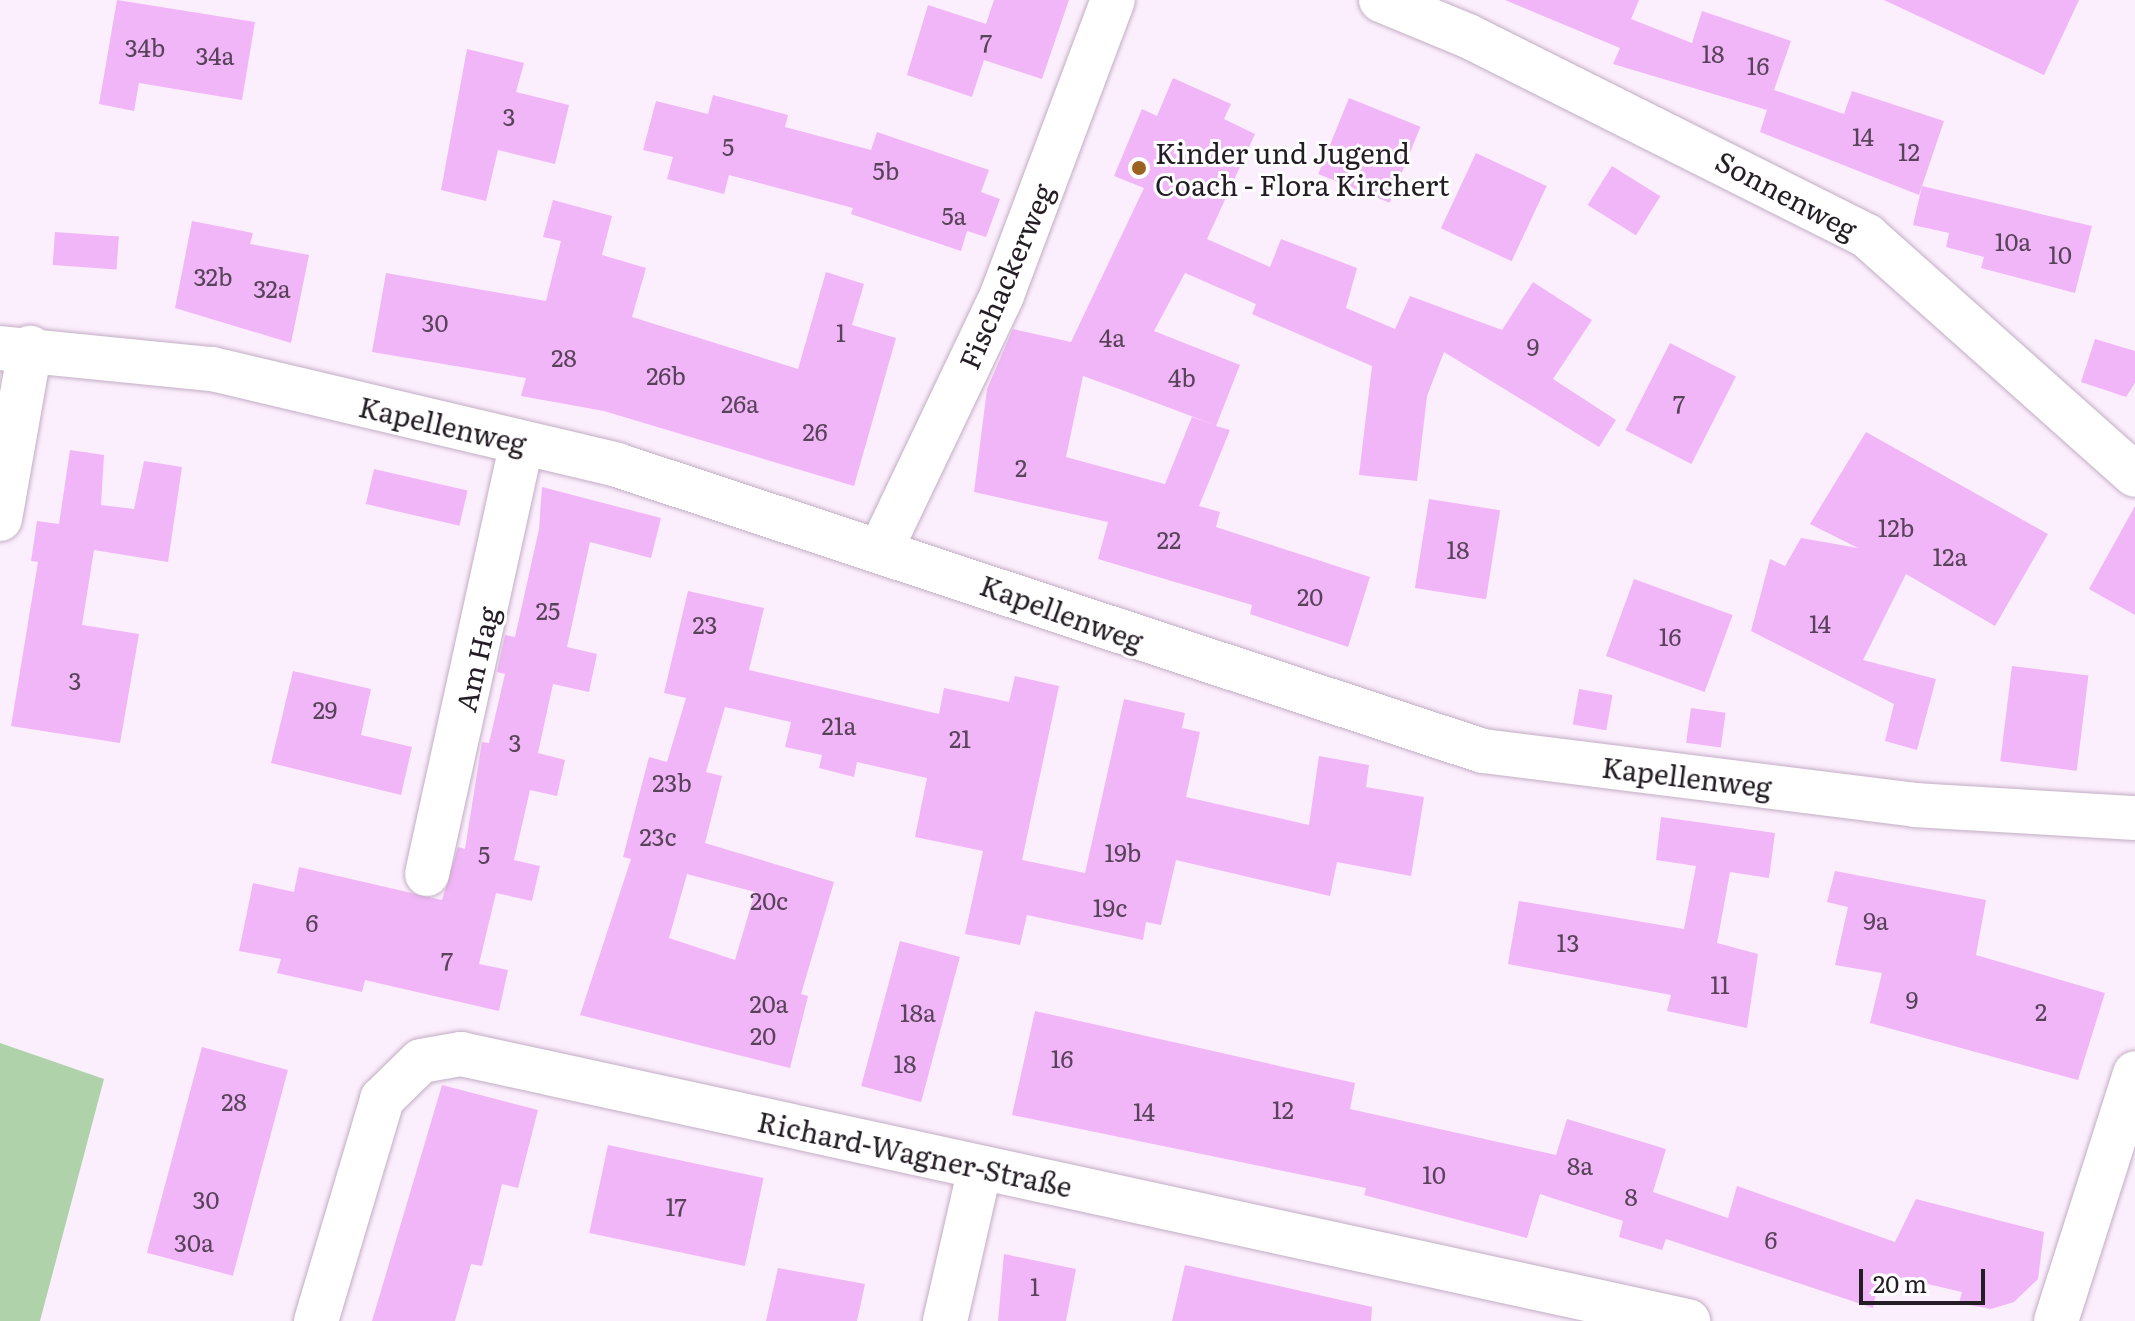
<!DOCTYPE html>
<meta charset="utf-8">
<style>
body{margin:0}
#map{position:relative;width:2135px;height:1321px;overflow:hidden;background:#fceffd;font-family:Literata,serif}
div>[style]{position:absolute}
.green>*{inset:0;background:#afd2ab}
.building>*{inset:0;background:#f1b6f7;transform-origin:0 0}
.roads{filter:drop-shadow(0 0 2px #c2adc4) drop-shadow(0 0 2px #c2adc4)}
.street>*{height:44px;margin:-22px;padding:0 22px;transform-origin:22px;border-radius:22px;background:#fff}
.dots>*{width:22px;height:22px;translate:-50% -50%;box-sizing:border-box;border:4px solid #fff;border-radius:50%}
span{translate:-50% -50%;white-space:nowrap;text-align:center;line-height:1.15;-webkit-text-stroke:6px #fff;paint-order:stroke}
.number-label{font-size:24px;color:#58435a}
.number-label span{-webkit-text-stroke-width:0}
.poi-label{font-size:28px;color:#251d25}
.left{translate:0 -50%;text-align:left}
.street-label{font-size:28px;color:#251d25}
.scale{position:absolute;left:1859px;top:1269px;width:126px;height:36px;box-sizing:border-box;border:4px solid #251d25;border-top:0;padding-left:10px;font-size:24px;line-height:28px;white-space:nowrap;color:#251d25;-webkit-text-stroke:6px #fff;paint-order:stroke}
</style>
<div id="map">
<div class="green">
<i style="clip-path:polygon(0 1043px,104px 1079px,40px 1321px,0 1321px)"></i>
</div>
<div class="building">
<i style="clip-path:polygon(117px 0,255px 22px,242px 100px,139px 83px,134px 111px,99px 104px)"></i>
<i style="clip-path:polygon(994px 0,1069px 0,1042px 79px,984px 60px,972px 97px,907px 75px,928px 5px,986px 24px)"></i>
<i style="clip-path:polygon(1505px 0,1639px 0,1631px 19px,1692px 43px,1702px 11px,1791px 41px,1774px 90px,1844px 114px,1852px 91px,1944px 121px,1919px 195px,1760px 132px,1767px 110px,1613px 64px,1620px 48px)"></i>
<i style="clip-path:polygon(1884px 0,2079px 0,2044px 75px)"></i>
<i style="clip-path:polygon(467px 49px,524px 63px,516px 92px,569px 105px,555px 164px,498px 150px,486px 201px,441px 190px)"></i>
<i style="clip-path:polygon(evenodd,1173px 78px,1231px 104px,1224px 119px,1255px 134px,1207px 239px,1270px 267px,1281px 239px,1357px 268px,1346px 308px,1395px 329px,1410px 296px,1502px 330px,1533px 282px,1592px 320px,1553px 379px,1616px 420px,1599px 447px,1444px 352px,1427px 396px,1417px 481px,1359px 475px,1372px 366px,1252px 314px,1256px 304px,1185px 273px,1154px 331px,1240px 365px,1216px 426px,1230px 430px,1199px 506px,1220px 512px,1216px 527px,1370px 577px,1348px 647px,1250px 614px,1252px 605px,1098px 559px,1108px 522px,974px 492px,987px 389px,1013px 329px,1071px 342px,1144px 188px,1114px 176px,1142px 109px,1157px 116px,1173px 78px,1083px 376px,1122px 390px,1215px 425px,1192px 417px,1165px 484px,1066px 457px,1083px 376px)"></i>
<i style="clip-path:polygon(713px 95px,788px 115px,785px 127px,871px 150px,877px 132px,989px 170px,981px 192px,1000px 199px,986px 237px,967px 231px,961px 251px,851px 214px,853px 208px,729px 175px,724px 194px,667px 179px,673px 157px,643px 150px,656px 101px,708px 114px)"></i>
<i style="left:1349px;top:98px;width:77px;height:82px;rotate:22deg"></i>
<i style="left:1476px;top:153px;width:78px;height:83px;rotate:25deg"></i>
<i style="left:1612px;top:166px;width:57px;height:46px;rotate:32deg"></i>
<i style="clip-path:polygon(1922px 186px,2092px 226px,2075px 293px,1981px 268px,1984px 257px,1946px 247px,1949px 233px,1913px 225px)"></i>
<i style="clip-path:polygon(553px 200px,612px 216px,602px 255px,646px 268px,632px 317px,798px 369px,826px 272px,864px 284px,852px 325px,896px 338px,854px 486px,604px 411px,521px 396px,526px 378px,372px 352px,386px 273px,546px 301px,561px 241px,543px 237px)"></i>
<i style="clip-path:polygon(192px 221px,253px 233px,250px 244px,309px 255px,291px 343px,175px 308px)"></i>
<i style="left:55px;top:232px;width:64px;height:33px;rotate:4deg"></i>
<i style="clip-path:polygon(2095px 339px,2135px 351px,2135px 383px,2126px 397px,2081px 382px)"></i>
<i style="left:1670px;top:343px;width:74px;height:98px;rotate:27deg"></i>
<i style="clip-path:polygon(1866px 432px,2048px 534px,1995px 626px,1906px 574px,1863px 660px,1936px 679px,1917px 750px,1885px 741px,1894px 704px,1751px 631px,1770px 559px,1785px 566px,1801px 538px,1858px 548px,1810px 524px)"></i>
<i style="clip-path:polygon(70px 450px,104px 455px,101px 505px,134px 509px,144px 461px,182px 467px,168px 562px,94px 550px,82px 625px,139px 634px,120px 743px,11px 726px,38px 562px,31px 561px,37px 521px,59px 524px)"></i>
<i style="left:374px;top:469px;width:96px;height:36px;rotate:13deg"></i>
<i style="clip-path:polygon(542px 487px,661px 518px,651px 558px,590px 542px,567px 647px,597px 654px,589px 692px,553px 684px,538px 753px,565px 760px,557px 796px,530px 790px,514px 860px,540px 866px,532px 901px,496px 893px,479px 964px,508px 970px,499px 1011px,365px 980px,362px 992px,277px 973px,281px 959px,239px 951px,253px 883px,294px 892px,299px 867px,442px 900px,458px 847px,465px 849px,482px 742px,489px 743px,505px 674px,497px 672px,505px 635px,515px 637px,539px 529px)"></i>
<i style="left:1429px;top:499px;width:72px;height:90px;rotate:9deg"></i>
<i style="clip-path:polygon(2135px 506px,2135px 615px,2089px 589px)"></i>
<i style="left:1634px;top:579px;width:105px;height:82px;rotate:20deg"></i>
<i style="clip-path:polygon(evenodd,688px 591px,764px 608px,749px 670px,939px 714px,944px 688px,1009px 702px,1015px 676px,1059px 686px,1022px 860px,1085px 873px,1124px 699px,1185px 713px,1182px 728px,1200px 732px,1186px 797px,1309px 825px,1319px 756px,1369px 765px,1366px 787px,1424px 797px,1411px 876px,1337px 862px,1330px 896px,1176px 860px,1161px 925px,1146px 922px,1143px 940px,1027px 915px,1020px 945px,965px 934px,983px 851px,915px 837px,927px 778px,857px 762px,854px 777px,819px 768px,822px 755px,785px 747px,791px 722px,725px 707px,706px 772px,722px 776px,705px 843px,834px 882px,801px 994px,808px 996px,790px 1068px,580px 1015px,631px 859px,623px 857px,649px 757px,667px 762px,686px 698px,664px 693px,688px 591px,687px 874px,755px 892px,735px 960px,669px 938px,687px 874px)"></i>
<i style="left:2012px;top:666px;width:77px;height:96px;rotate:7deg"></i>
<i style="clip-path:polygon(293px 671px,371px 689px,361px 735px,412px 747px,401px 795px,271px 763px)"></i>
<i style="left:1579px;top:689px;width:34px;height:36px;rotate:10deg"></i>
<i style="left:1691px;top:708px;width:35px;height:35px;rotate:8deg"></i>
<i style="clip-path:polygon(1661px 817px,1775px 833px,1769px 878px,1730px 872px,1717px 943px,1758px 954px,1747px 1028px,1667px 1011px,1671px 995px,1508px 964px,1519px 901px,1684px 929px,1696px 866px,1656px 860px)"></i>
<i style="clip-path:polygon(1835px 871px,1986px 900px,1976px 955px,2105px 993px,2078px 1080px,1870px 1023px,1882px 973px,1835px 965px,1848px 907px,1827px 902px)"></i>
<i style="left:900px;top:941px;width:62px;height:150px;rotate:15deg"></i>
<i style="clip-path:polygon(1035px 1011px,1355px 1083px,1350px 1109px,1556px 1155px,1567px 1119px,1666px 1149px,1653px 1192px,1728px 1218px,1737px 1186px,1895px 1242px,1916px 1199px,2044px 1232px,2038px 1279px,2014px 1302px,1991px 1309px,1959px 1303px,1962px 1292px,1880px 1273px,1873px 1308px,1666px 1239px,1662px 1250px,1619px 1237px,1623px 1221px,1540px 1194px,1527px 1238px,1364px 1195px,1366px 1188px,1012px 1115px)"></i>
<i style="left:202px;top:1047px;width:89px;height:213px;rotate:15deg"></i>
<i style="clip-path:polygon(442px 1085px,538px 1110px,518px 1188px,502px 1184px,482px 1266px,471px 1264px,455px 1321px,372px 1321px)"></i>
<i style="left:608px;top:1145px;width:159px;height:90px;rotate:12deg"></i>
<i style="clip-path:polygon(1004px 1254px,1076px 1269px,1066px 1321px,998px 1321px)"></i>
<i style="clip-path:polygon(1185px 1265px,1372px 1307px,1371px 1321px,1172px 1321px)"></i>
<i style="clip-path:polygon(778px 1268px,865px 1284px,857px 1321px,766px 1321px)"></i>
</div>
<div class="roads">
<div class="street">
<i style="left:1381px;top:0;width:94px;rotate:22.5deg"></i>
<i style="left:1468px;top:36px;width:446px;rotate:26.6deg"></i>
<i style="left:1867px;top:236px;width:359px;rotate:41.7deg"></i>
<i style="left:0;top:348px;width:213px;rotate:5.7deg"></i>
<i style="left:212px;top:369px;width:416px;rotate:13.3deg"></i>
<i style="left:617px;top:465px;width:912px;rotate:18.28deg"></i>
<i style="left:1483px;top:751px;width:435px;rotate:7.1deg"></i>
<i style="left:1915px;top:805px;width:220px;rotate:3.4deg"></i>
<i style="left:0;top:519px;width:174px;rotate:-80deg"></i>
<i style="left:882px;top:547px;width:279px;rotate:-64.5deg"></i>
<i style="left:1002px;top:295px;width:315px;rotate:-69.4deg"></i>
<i style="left:427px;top:874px;width:441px;rotate:-77.6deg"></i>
<i style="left:316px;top:1321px;width:232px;rotate:-73.4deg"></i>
<i style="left:382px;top:1099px;width:54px;rotate:-44.3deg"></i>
<i style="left:421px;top:1061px;width:41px;rotate:-9.9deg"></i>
<i style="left:461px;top:1054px;width:1256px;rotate:12.28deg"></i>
<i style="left:945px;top:1321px;width:157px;rotate:-77.1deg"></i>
<i style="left:2056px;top:1321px;width:260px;rotate:-72.3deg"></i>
</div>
</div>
<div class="dots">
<i style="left:1139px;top:168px;background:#9b631f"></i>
</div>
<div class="number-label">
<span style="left:986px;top:42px">7</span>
<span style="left:145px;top:47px">34b</span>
<span style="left:1713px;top:53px">18</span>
<span style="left:215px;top:55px">34a</span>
<span style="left:1758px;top:65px">16</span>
<span style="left:509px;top:116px">3</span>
<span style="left:1863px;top:136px">14</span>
<span style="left:728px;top:146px">5</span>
<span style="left:1909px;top:151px">12</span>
<span style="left:886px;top:170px">5b</span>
<span style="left:954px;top:215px">5a</span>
<span style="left:2013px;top:241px">10a</span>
<span style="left:2060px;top:254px">10</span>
<span style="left:213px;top:276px">32b</span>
<span style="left:272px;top:288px">32a</span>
<span style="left:435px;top:322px">30</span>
<span style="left:841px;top:332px">1</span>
<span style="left:1112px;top:337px">4a</span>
<span style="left:1533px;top:346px">9</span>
<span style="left:564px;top:357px">28</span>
<span style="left:666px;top:375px">26b</span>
<span style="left:1182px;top:377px">4b</span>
<span style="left:740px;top:403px">26a</span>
<span style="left:1679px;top:403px">7</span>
<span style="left:815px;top:431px">26</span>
<span style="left:1021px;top:467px">2</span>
<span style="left:1896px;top:527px">12b</span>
<span style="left:1169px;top:539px">22</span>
<span style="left:1458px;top:549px">18</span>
<span style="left:1950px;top:556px">12a</span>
<span style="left:1310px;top:596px">20</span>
<span style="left:548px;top:610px">25</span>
<span style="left:1820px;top:623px">14</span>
<span style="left:705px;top:624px">23</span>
<span style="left:1670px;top:636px">16</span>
<span style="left:75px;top:680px">3</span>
<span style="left:325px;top:709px">29</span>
<span style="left:839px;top:725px">21a</span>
<span style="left:960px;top:738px">21</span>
<span style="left:515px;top:742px">3</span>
<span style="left:672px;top:782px">23b</span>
<span style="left:658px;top:836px">23c</span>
<span style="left:1123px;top:852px">19b</span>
<span style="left:484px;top:854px">5</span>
<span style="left:769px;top:900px">20c</span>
<span style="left:1110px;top:907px">19c</span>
<span style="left:1876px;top:920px">9a</span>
<span style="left:312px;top:922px">6</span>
<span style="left:1568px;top:942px">13</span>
<span style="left:447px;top:960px">7</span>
<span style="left:1720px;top:984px">11</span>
<span style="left:1912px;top:999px">9</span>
<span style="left:769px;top:1003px">20a</span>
<span style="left:2041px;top:1011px">2</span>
<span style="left:918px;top:1012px">18a</span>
<span style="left:763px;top:1035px">20</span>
<span style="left:1062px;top:1058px">16</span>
<span style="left:905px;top:1063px">18</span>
<span style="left:234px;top:1101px">28</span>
<span style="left:1283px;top:1109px">12</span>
<span style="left:1144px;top:1111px">14</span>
<span style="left:1580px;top:1165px">8a</span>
<span style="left:1434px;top:1174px">10</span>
<span style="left:1631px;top:1196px">8</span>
<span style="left:206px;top:1199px">30</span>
<span style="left:676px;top:1206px">17</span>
<span style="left:1771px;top:1239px">6</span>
<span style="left:194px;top:1242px">30a</span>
<span style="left:1035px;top:1286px">1</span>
</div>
<div class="poi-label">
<span class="left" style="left:1155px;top:168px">Kinder und Jugend<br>Coach - Flora Kirchert</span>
</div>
<div class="street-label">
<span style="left:1787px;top:194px;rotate:28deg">Sonnenweg</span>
<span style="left:1005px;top:276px;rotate:-67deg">Fischackerweg</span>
<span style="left:443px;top:424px;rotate:13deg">Kapellenweg</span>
<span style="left:1062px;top:612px;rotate:20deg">Kapellenweg</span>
<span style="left:476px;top:659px;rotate:-77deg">Am Hag</span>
<span style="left:1687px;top:776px;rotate:7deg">Kapellenweg</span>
<span style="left:915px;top:1153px;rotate:12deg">Richard-Wagner-Straße</span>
</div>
<div class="scale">20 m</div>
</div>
